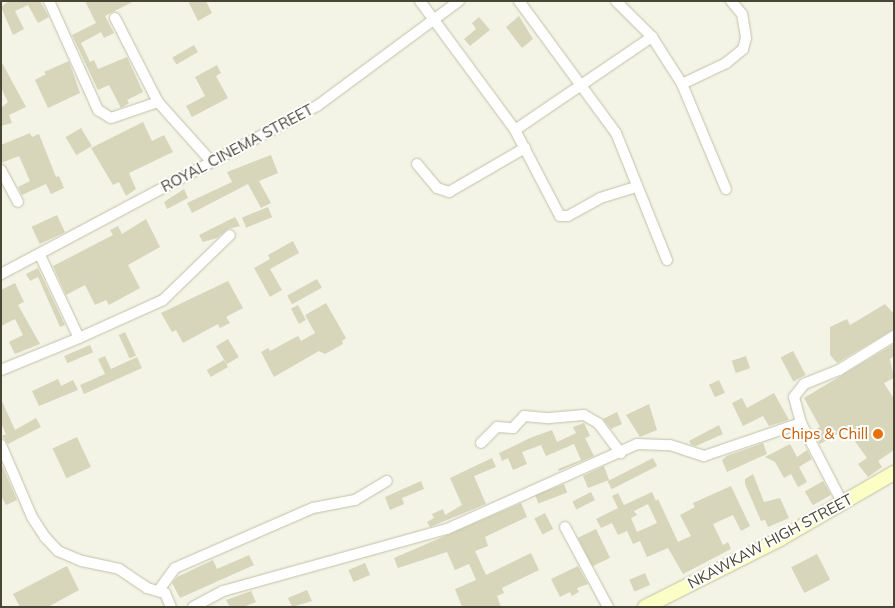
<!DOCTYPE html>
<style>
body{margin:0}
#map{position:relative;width:895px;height:608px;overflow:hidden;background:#f4f4e6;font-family:Mulish,sans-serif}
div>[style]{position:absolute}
.building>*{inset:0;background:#d7d5ba;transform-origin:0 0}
.roads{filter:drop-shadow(0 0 1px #c1c0a8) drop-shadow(0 0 1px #c1c0a8)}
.minor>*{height:10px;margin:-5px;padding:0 5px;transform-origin:5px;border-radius:5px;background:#fff}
.secondary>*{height:14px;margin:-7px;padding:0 7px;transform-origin:7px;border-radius:7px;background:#fbffc5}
.dots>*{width:14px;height:14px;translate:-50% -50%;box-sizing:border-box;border:2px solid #fff;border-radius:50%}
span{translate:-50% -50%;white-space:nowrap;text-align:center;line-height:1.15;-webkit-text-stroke:4px #fff;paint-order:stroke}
.street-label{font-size:15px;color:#484635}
.food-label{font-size:15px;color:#c56008}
.right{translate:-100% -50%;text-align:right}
.frame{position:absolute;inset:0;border:2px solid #484635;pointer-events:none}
</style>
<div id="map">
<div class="building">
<i style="clip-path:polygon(9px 1px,40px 1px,49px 17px,38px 23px,28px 5px,15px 11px,24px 29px,13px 35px,1px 7px)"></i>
<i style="clip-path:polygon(85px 1px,134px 1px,105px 16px,114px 33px,104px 38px,101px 32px,81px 43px,90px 62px,94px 60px,98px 69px,127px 57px,143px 92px,127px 100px,129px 103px,121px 108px,109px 85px,98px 90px,72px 35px,96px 23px)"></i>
<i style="clip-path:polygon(188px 1px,206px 1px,212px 13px,198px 21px)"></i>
<i style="clip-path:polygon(519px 16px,533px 39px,522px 48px,506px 27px)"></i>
<i style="clip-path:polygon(479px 17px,490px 30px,470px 46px,464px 39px,476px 29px,472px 23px)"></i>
<i style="left:194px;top:45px;width:8px;height:25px;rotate:60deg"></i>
<i style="clip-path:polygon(1px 61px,26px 107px,9px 115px,12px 123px,1px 126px,1px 108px,8px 102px,1px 88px)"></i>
<i style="clip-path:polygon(69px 61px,80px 93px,48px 108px,35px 80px,46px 74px,44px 72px)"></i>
<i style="clip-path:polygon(217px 65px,221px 73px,216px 76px,228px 98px,192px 117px,186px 106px,205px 96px,195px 77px)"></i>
<i style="clip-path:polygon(143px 122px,152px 141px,164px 135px,173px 152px,129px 173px,136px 189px,126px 196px,119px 182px,113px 185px,91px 148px)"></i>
<i style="left:81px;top:128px;width:21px;height:18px;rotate:59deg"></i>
<i style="clip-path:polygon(30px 133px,32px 137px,39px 134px,56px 177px,59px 176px,64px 188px,51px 194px,46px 184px,22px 195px,18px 187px,30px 181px,19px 156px,1px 163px,1px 145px)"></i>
<i style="clip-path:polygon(271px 155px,278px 173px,259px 181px,271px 203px,261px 208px,248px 184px,192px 213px,187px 203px,232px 182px,227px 172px)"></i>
<i style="clip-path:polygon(184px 189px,188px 198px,167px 209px,164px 202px)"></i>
<i style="left:268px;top:207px;width:11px;height:28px;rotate:68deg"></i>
<i style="left:57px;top:215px;width:19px;height:28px;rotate:65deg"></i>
<i style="clip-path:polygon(235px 217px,240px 226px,228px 229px,217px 238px,203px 242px,199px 235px)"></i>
<i style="clip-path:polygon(146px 219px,160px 247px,128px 265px,140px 288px,109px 305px,106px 300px,95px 305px,85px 285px,66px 295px,53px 266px,113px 235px,110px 230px,118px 226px,122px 234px)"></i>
<i style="clip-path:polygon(293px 241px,299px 253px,270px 269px,282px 290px,270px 297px,254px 268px,270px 259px,268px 255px)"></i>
<i style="clip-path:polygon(38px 268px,65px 325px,60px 327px,38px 277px,30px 281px,26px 274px)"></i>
<i style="left:317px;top:279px;width:10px;height:34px;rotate:61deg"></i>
<i style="clip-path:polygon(228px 281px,243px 308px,226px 317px,230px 323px,220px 328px,218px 324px,183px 343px,176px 330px,172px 332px,161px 313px)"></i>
<i style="clip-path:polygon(15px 283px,24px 302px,18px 305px,40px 344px,15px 354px,9px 342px,23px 335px,15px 319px,1px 326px,1px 290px)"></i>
<i style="clip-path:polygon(326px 303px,346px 338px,342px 341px,343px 344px,325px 354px,319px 351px,274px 377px,261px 352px,268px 348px,270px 351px,298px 336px,301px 341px,315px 333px,305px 315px)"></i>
<i style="clip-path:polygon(885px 304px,894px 314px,894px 329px,837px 363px,830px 355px,830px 327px,847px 319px,850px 325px)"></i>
<i style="left:298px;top:305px;width:17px;height:8px;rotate:62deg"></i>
<i style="left:125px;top:332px;width:26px;height:7px;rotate:65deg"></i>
<i style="left:228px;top:339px;width:21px;height:14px;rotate:59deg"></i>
<i style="clip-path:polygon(894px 344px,894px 356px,890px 359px,894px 378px,884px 383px,894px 399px,894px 450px,878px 461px,882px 467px,868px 477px,858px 464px,867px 458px,846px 429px,820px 444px,813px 431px,820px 427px,804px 398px)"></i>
<i style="left:90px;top:345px;width:8px;height:28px;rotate:67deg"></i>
<i style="left:793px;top:351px;width:27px;height:14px;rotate:62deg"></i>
<i style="clip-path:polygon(105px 356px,111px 369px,137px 357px,142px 368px,84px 394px,80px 385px,105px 374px,98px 359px)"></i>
<i style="left:746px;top:356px;width:13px;height:15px;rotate:72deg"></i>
<i style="left:224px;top:360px;width:8px;height:20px;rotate:60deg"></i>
<i style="clip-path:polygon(58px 379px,61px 386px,73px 380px,78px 390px,39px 406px,32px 391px)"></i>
<i style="left:719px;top:380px;width:14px;height:11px;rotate:65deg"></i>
<i style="clip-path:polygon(774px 393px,789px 420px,769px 426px,763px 416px,743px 426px,732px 403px,742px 398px,747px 408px)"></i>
<i style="clip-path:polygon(1px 399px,15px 430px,36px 418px,41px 427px,8px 444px,2px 436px,6px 434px,1px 423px)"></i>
<i style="clip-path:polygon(649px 404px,657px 430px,640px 437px,626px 415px)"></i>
<i style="clip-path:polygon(617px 412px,622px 424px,611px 429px,603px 419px)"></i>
<i style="clip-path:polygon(584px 423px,590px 436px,585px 438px,594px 456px,559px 471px,558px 469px,581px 460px,574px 444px,546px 456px,541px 445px,522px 452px,527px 464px,513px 470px,508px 458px,502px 461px,499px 453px,530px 438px,552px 430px,557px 442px,576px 433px,573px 427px)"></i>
<i style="clip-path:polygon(719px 425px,723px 434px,696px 446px,691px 445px,689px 441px)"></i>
<i style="left:77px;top:437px;width:33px;height:27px;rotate:65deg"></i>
<i style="clip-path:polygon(763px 443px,767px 454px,727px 472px,722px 460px,727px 456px)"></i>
<i style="clip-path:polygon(790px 444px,797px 457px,807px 450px,812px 459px,799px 467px,807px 482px,798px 487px,791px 474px,784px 478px,775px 462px,765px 457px)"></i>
<i style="clip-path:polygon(492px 458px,496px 467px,474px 476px,486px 504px,430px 527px,427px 522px,434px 518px,432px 514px,443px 509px,445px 515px,462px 505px,450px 478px)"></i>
<i style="left:653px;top:458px;width:9px;height:51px;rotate:63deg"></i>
<i style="clip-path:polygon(1px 463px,17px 500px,6px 505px,1px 496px)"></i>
<i style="clip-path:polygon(604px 466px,609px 480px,588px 488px,583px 476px)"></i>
<i style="clip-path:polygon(753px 474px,764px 502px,780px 498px,789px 518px,768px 527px,765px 520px,761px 521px,745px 484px,745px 479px)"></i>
<i style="clip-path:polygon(421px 481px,424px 489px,402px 498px,404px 504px,390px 510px,385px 497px)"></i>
<i style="left:823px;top:481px;width:16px;height:21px;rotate:60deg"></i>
<i style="left:564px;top:484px;width:9px;height:31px;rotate:69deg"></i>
<i style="clip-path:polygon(evenodd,731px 486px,750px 526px,741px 531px,733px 515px,713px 524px,723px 545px,728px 542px,731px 549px,683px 574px,668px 548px,647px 557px,640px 541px,633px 544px,627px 531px,618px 535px,612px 523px,601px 528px,596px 519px,618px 508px,612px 496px,618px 493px,624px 505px,652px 492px,656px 501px,658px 499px,678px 542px,691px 536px,680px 515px,695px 507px,693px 503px,731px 486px,648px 504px,657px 523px,637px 532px,631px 518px,637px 515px,634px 511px,648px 504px)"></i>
<i style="left:591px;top:492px;width:9px;height:21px;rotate:63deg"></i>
<i style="clip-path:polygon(521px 503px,527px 517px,485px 537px,488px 546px,475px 551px,486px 575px,531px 553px,539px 570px,502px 588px,504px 593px,497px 596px,501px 607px,462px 607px,455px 589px,476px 580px,469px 564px,455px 570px,447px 552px,398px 568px,394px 558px)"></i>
<i style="left:545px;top:513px;width:18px;height:12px;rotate:63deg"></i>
<i style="left:596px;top:529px;width:32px;height:20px;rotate:64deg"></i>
<i style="left:817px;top:554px;width:29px;height:29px;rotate:63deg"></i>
<i style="clip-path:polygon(249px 555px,254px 565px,180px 598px,172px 583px,177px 577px,213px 560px,217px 569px)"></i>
<i style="left:365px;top:563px;width:13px;height:18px;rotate:67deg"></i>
<i style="clip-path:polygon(67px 566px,79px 590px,48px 607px,20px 607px,13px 594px)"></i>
<i style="clip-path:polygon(578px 566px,588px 584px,577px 588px,579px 592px,572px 596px,570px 592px,560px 597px,551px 579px)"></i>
<i style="left:645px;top:573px;width:13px;height:17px;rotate:67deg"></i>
<i style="clip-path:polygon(307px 590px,312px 601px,292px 607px,288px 598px)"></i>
<i style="clip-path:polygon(251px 591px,256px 602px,243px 607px,230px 607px,226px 600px)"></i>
</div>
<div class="roads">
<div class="minor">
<i style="left:49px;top:1px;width:120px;rotate:65.8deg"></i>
<i style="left:98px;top:110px;width:15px;rotate:32deg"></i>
<i style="left:111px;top:118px;width:50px;rotate:-18.8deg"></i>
<i style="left:420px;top:1px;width:160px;rotate:53.6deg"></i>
<i style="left:515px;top:130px;width:97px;rotate:62.4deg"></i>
<i style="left:560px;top:216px;width:8px"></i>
<i style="left:568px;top:216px;width:37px;rotate:-29deg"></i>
<i style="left:600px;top:198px;width:38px;rotate:-17deg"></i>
<i style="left:519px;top:1px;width:164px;rotate:53.7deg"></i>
<i style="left:616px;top:133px;width:137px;rotate:68.1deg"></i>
<i style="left:616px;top:1px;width:51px;rotate:45deg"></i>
<i style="left:652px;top:37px;width:56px;rotate:57.4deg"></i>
<i style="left:682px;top:84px;width:114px;rotate:67.3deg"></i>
<i style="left:115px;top:18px;width:94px;rotate:62.9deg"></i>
<i style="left:158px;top:102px;width:79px;rotate:48.1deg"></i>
<i style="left:682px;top:84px;width:49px;rotate:-25.5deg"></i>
<i style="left:726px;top:63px;width:22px;rotate:-39deg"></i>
<i style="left:743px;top:49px;width:11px;rotate:-75deg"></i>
<i style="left:746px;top:38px;width:24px;rotate:-99deg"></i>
<i style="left:742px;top:14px;width:17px;rotate:-130deg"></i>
<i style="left:515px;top:130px;width:166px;rotate:-34.2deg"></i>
<i style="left:417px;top:164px;width:31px;rotate:50deg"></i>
<i style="left:437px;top:188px;width:13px;rotate:18deg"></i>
<i style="left:449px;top:192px;width:88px;rotate:-30.1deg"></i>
<i style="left:1px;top:170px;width:36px;rotate:62deg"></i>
<i style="left:1px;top:274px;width:358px;rotate:-28deg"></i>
<i style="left:317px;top:106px;width:177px;rotate:-36.5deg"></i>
<i style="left:79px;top:338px;width:92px;rotate:-24.3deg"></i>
<i style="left:163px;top:300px;width:93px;rotate:-44.1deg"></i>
<i style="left:1px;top:370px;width:84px;rotate:-22.3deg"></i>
<i style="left:79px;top:338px;width:92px;rotate:-115.2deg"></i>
<i style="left:481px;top:443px;width:23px;rotate:-45deg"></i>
<i style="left:497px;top:427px;width:16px;rotate:4deg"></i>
<i style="left:513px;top:428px;width:16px;rotate:-47deg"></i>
<i style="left:524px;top:416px;width:25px;rotate:5deg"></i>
<i style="left:549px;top:418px;width:35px;rotate:-5deg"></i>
<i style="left:584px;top:415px;width:16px;rotate:30deg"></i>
<i style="left:598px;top:423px;width:38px;rotate:53deg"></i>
<i style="left:1px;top:445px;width:78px;rotate:66.7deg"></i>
<i style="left:32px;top:517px;width:24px;rotate:57deg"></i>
<i style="left:45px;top:537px;width:19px;rotate:47deg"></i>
<i style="left:58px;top:551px;width:26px;rotate:23deg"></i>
<i style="left:82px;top:561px;width:38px;rotate:12deg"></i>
<i style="left:119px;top:569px;width:34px;rotate:34deg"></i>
<i style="left:147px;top:588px;width:19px;rotate:16deg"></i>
<i style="left:165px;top:593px;width:15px;rotate:67deg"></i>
<i style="left:843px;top:504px;width:91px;rotate:-117.4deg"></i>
<i style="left:801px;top:423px;width:27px;rotate:-105deg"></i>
<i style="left:794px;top:397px;width:16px;rotate:-52deg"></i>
<i style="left:804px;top:384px;width:38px;rotate:-22deg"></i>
<i style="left:839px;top:370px;width:65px;rotate:-31.7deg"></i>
<i style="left:565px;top:527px;width:91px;rotate:61.7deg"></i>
<i style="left:159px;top:590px;width:27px;rotate:-54deg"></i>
<i style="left:175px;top:568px;width:150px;rotate:-23.5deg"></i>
<i style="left:313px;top:508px;width:43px;rotate:-10.8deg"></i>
<i style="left:355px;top:500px;width:37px;rotate:-31deg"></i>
<i style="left:193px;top:607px;width:34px;rotate:-28deg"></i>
<i style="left:223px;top:591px;width:232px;rotate:-15.5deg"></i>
<i style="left:447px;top:529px;width:208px;rotate:-24.1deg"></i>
<i style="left:637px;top:444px;width:33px;rotate:2deg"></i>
<i style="left:670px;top:445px;width:36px;rotate:18deg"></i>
<i style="left:704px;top:456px;width:102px;rotate:-18.8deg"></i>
</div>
<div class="secondary">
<i style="left:645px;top:607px;width:151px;rotate:-26.7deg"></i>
<i style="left:780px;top:539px;width:132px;rotate:-30.1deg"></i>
</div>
</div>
<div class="dots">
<i style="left:878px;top:434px;background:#e8710a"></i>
</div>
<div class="street-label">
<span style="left:237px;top:148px;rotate:-28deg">ROYAL CINEMA STREET</span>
<span style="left:770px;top:541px;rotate:-28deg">NKAWKAW HIGH STREET</span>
</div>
<div class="food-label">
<span class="right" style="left:868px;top:434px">Chips &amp; Chill</span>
</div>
<div class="frame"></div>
</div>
